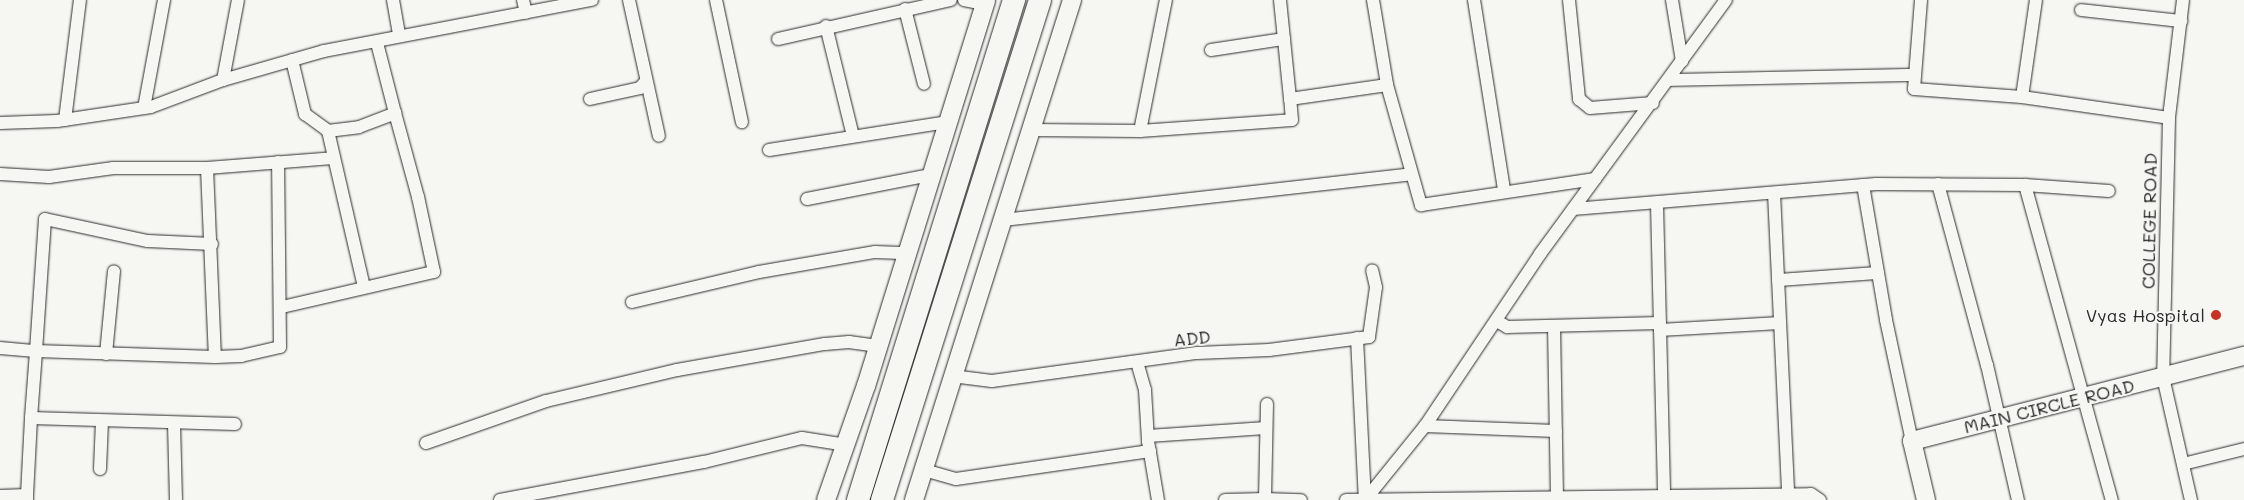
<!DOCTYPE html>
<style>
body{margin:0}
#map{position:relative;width:2244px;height:500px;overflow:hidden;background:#f6f6f2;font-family:Mali,sans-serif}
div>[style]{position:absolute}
.roads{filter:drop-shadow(0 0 1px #2b2b2b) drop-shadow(0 0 1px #2b2b2b)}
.street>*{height:12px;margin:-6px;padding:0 6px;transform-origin:6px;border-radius:6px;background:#f6f6f2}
.secondary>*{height:18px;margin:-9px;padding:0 9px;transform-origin:9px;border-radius:9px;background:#f6f6f2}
.highway>*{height:22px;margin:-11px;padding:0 11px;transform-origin:11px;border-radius:11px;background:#f6f6f2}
.dots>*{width:14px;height:14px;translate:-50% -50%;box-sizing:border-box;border:2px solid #f6f6f2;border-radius:50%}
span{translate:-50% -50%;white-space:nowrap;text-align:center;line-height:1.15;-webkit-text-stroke:4px #f6f6f2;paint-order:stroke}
.street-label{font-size:18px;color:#2b2b2b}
.poi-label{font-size:18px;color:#2b2b2b}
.right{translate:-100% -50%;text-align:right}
</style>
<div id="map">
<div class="roads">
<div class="street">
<i style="left:393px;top:0;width:36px;rotate:80deg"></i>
<i style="left:523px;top:0;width:13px;rotate:77deg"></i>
<i style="left:629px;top:0;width:139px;rotate:77.6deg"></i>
<i style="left:716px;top:0;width:125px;rotate:78deg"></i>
<i style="left:964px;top:0;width:21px;rotate:11deg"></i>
<i style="left:1280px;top:0;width:100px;rotate:84.2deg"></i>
<i style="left:1373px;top:0;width:86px;rotate:80.6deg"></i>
<i style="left:1387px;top:85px;width:125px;rotate:74.2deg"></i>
<i style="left:1421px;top:205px;width:176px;rotate:-8.5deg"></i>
<i style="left:1474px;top:0;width:192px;rotate:81deg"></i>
<i style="left:1569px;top:0;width:100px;rotate:84.2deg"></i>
<i style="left:1579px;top:99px;width:14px;rotate:39deg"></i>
<i style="left:1590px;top:108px;width:63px;rotate:-4.5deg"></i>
<i style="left:1672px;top:0;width:62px;rotate:80.7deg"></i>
<i style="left:1921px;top:0;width:89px;rotate:94.5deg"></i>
<i style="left:1914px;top:89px;width:108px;rotate:4.2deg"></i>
<i style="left:2022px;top:97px;width:148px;rotate:8.1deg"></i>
<i style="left:2183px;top:0;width:119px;rotate:96.8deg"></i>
<i style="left:2169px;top:118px;width:259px;rotate:91.3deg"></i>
<i style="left:2163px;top:377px;width:126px;rotate:77.2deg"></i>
<i style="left:905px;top:9px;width:77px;rotate:75.8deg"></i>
<i style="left:2081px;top:10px;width:101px;rotate:6.3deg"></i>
<i style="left:826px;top:26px;width:113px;rotate:76.2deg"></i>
<i style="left:778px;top:39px;width:177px;rotate:-12.7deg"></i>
<i style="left:1211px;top:50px;width:74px;rotate:-8.6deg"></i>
<i style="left:292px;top:60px;width:56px;rotate:76.5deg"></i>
<i style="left:305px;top:114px;width:29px;rotate:36deg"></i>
<i style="left:328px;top:131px;width:31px;rotate:-7deg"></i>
<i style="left:359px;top:127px;width:39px;rotate:-21deg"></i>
<i style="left:395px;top:113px;width:72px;rotate:-104.4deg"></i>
<i style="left:223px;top:80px;width:81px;rotate:-79.4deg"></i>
<i style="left:1670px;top:80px;width:243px;rotate:-1.2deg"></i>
<i style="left:2022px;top:97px;width:98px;rotate:-81.8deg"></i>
<i style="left:590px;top:99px;width:51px;rotate:-12.4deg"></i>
<i style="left:640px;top:88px;width:9px;rotate:-49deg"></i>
<i style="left:144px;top:108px;width:110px;rotate:-79.5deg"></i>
<i style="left:65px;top:120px;width:121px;rotate:-82.9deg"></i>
<i style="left:0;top:123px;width:57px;rotate:-2deg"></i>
<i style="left:57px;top:121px;width:95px;rotate:-8.5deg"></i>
<i style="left:151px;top:107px;width:77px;rotate:-20.6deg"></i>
<i style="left:223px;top:80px;width:105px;rotate:-16deg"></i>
<i style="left:324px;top:51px;width:273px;rotate:-10.8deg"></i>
<i style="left:1031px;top:130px;width:109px;rotate:0.5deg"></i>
<i style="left:1140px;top:131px;width:152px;rotate:-4.1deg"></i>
<i style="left:1292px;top:120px;width:21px;rotate:-95deg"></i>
<i style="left:1290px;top:99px;width:98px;rotate:-8.2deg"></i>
<i style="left:328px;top:131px;width:160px;rotate:77deg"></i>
<i style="left:1140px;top:131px;width:134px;rotate:-78.8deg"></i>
<i style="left:769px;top:150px;width:180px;rotate:-8.9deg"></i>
<i style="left:207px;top:168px;width:189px;rotate:87.6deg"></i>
<i style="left:0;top:174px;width:49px;rotate:3.5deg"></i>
<i style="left:49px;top:177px;width:65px;rotate:-8deg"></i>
<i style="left:113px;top:168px;width:94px"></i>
<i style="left:207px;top:168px;width:126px;rotate:-4.5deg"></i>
<i style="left:1938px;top:184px;width:188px;rotate:74.9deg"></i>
<i style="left:1987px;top:365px;width:139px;rotate:77.1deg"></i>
<i style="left:1863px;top:185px;width:137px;rotate:80.3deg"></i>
<i style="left:1886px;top:320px;width:124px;rotate:77.9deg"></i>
<i style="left:2025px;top:185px;width:84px;rotate:4.1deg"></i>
<i style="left:1774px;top:193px;width:301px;rotate:87.3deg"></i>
<i style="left:807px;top:199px;width:126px;rotate:-11deg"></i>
<i style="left:1657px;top:204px;width:292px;rotate:88.6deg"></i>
<i style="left:1573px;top:209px;width:304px;rotate:-4.7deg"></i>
<i style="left:1876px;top:184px;width:149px;rotate:0.4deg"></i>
<i style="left:2025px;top:185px;width:327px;rotate:74.6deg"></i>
<i style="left:1003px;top:220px;width:411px;rotate:-6.4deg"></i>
<i style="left:1778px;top:280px;width:100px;rotate:-4deg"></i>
<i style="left:632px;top:302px;width:130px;rotate:-13.3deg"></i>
<i style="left:759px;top:272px;width:118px;rotate:-9.8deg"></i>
<i style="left:875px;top:252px;width:33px;rotate:2deg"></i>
<i style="left:282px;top:307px;width:156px;rotate:-13deg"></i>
<i style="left:434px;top:272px;width:77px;rotate:-102deg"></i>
<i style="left:418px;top:197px;width:87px;rotate:-105.3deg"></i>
<i style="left:1497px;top:321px;width:12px;rotate:31deg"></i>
<i style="left:1507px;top:327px;width:153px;rotate:-1.5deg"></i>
<i style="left:1554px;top:326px;width:170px;rotate:89deg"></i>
<i style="left:1660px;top:330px;width:120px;rotate:-3.3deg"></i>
<i style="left:1357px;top:338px;width:162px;rotate:87.2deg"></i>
<i style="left:0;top:348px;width:36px;rotate:5deg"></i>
<i style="left:36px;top:351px;width:132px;rotate:-86.1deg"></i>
<i style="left:45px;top:219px;width:105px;rotate:12.1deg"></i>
<i style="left:148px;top:241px;width:64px;rotate:2.7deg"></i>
<i style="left:106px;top:354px;width:83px;rotate:-84.5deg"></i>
<i style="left:1137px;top:362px;width:29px;rotate:74deg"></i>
<i style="left:1145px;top:390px;width:51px;rotate:86.6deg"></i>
<i style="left:1148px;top:441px;width:60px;rotate:80.4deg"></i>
<i style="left:952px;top:376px;width:40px;rotate:7.1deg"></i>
<i style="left:992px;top:381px;width:207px;rotate:-7.8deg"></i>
<i style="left:1197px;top:353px;width:72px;rotate:-2.4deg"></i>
<i style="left:1269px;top:350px;width:101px;rotate:-7.4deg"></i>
<i style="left:1369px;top:337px;width:50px;rotate:-82deg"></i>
<i style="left:1376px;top:287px;width:17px;rotate:-103deg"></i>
<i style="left:31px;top:418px;width:67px;rotate:-85.7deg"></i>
<i style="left:36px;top:351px;width:179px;rotate:1.9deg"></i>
<i style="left:215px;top:357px;width:26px;rotate:-2deg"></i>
<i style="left:241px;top:356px;width:40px;rotate:-13deg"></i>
<i style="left:280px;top:347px;width:185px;rotate:-90.6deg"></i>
<i style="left:174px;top:424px;width:76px;rotate:88.5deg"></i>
<i style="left:1425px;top:426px;width:131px;rotate:2.2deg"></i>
<i style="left:1148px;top:436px;width:118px;rotate:-3.9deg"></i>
<i style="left:426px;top:443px;width:127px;rotate:-19.3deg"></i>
<i style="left:546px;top:401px;width:135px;rotate:-13.3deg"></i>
<i style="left:677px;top:370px;width:150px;rotate:-10deg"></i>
<i style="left:825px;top:344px;width:24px;rotate:-5deg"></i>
<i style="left:849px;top:342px;width:29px;rotate:8deg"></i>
<i style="left:2183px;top:464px;width:63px;rotate:-13.8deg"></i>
<i style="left:100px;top:469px;width:47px;rotate:-87.6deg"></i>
<i style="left:924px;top:470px;width:33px;rotate:16deg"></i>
<i style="left:956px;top:479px;width:196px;rotate:-8.2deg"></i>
<i style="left:27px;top:495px;width:77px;rotate:-87deg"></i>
<i style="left:31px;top:418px;width:204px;rotate:1.7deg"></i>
<i style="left:0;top:496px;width:27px;rotate:-2deg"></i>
<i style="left:27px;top:495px;width:5px;rotate:90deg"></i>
<i style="left:1265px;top:499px;width:36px;rotate:2deg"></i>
<i style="left:500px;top:500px;width:208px;rotate:-10.6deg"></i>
<i style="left:704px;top:462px;width:101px;rotate:-13.8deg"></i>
<i style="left:802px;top:438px;width:45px;rotate:9deg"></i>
<i style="left:1225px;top:500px;width:40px;rotate:-1.4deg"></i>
<i style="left:1265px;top:499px;width:95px;rotate:-88.8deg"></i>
<i style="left:1346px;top:500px;width:465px;rotate:-0.7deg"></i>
<i style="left:1811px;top:494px;width:11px;rotate:34deg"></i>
<i style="left:1365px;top:500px;width:95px;rotate:-51deg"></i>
<i style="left:1425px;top:426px;width:207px;rotate:-56.2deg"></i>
<i style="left:1540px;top:254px;width:315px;rotate:-53.8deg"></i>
</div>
<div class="secondary">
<i style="left:826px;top:500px;width:121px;rotate:-70.7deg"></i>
<i style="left:866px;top:386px;width:404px;rotate:-72.7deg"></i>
<i style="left:914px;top:500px;width:524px;rotate:-72.46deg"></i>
<i style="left:1926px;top:500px;width:61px;rotate:-103.3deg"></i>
<i style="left:1912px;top:441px;width:343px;rotate:-14.4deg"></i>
</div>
<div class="highway">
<i style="left:858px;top:500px;width:524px;rotate:-72.67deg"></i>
<i style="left:882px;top:500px;width:524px;rotate:-72.46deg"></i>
</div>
</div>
<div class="dots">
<i style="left:2216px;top:315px;background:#c8321e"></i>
</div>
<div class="street-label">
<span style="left:2149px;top:221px;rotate:-89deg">COLLEGE ROAD</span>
<span style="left:1192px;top:338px;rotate:-6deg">ADD</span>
<span style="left:2049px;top:406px;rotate:-14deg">MAIN CIRCLE ROAD</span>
</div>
<div class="poi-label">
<span class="right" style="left:2205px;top:315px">Vyas Hospital</span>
</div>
</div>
